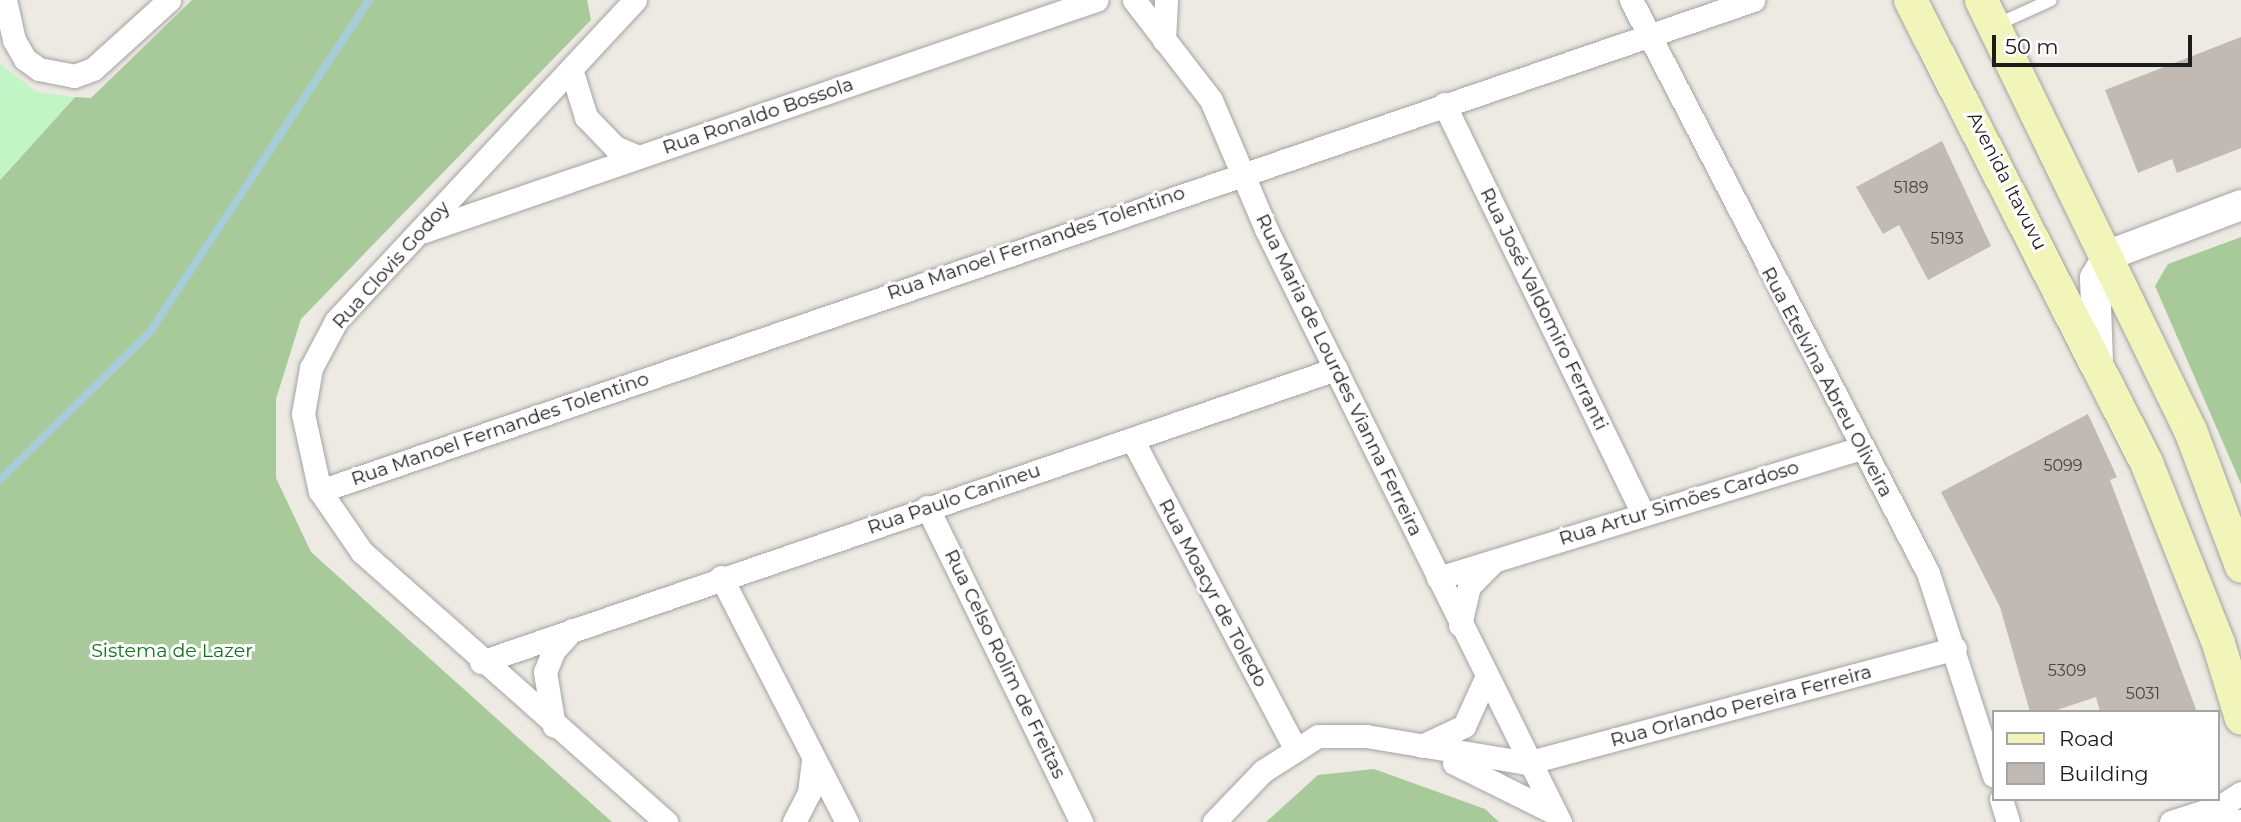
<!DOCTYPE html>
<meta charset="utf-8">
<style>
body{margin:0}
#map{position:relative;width:2241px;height:822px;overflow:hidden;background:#edeae3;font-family:Montserrat,sans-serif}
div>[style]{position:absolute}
.forest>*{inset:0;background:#a8ca9a}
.park>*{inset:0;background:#c2f5c5}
.stream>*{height:8px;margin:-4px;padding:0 4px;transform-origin:4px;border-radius:4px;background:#a6cdd8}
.building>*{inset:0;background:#c1b9b3}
.roads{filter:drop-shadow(0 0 2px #a3a3a3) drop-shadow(0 0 2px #a3a3a3)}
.service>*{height:12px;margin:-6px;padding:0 6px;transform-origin:6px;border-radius:6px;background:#fff}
.minor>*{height:23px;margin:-11.5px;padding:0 11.5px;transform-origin:11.5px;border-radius:11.5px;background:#fff}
.tertiary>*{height:30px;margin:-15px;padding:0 15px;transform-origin:15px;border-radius:15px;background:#fff}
.secondary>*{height:33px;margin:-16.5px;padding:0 16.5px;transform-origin:16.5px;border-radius:16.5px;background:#f2f5b9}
span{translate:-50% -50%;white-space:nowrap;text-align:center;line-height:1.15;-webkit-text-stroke:6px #fff;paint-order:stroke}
.number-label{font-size:16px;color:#454342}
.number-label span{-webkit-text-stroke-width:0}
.street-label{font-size:19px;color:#1c1c1c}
.park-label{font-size:19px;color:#13721a}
.legend{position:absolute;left:1992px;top:710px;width:228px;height:91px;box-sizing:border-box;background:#fff;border:2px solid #a4a4a4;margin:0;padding:9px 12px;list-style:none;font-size:21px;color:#1c1c1c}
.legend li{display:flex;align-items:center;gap:14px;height:35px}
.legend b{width:35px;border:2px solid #a4a4a4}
.scale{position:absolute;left:1992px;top:35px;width:200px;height:32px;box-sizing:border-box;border:4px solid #1c1c1c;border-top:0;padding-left:9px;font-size:21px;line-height:24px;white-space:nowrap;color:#1c1c1c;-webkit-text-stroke:5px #fff;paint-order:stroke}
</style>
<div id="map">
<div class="forest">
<i style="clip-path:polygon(192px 0,587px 0,591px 20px,301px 319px,276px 399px,276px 478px,311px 552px,612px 822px,0 822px,0 180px,75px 97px,91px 98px)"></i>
<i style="clip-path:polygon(2241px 237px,2241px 484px,2155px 286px,2168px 264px)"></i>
<i style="clip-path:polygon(1374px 769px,1485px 809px,1499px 822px,1266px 822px,1318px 775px)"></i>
</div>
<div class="park">
<i style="clip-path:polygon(0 64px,37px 92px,75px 97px,0 180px)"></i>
</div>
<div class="stream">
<i style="left:0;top:480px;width:211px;rotate:-44.6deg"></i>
<i style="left:150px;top:332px;width:398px;rotate:-56.6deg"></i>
</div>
<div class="building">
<i style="clip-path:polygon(2241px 37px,2241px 148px,2177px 173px,2172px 159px,2138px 173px,2105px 90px)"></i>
<i style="clip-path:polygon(1942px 141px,1991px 246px,1928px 280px,1899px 225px,1883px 234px,1856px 187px)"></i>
<i style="clip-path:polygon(2088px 414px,2117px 477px,2110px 480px,2197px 712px,2100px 712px,2096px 697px,2051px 712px,2030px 712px,2000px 607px,1941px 492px)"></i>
</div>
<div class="roads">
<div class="service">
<i style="left:1996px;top:25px;width:60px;rotate:-24.4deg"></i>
</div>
<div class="minor">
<i style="left:5px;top:0;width:41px;rotate:77.3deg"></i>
<i style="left:14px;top:40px;width:22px;rotate:60deg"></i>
<i style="left:25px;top:59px;width:17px;rotate:36deg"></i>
<i style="left:39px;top:69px;width:36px;rotate:11deg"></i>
<i style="left:74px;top:76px;width:20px;rotate:-20deg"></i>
<i style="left:93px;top:69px;width:103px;rotate:-42.2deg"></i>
<i style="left:635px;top:0;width:439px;rotate:133deg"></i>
<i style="left:336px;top:321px;width:53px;rotate:118deg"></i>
<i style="left:311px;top:368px;width:47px;rotate:99.9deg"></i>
<i style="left:303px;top:414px;width:79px;rotate:77.6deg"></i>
<i style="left:320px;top:491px;width:74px;rotate:55.5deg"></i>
<i style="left:362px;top:552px;width:407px;rotate:41.6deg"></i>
<i style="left:1134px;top:0;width:126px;rotate:52.4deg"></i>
<i style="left:1211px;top:100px;width:140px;rotate:66.9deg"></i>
<i style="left:1266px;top:229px;width:662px;rotate:63.63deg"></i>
<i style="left:1631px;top:0;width:645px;rotate:62.6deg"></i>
<i style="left:1928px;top:573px;width:213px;rotate:72deg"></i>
<i style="left:1164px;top:40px;width:40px;rotate:-87.1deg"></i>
<i style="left:571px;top:69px;width:50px;rotate:72.6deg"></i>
<i style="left:586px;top:117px;width:42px;rotate:46deg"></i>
<i style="left:615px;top:147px;width:25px;rotate:23deg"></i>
<i style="left:1444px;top:104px;width:456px;rotate:64.1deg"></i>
<i style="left:424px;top:231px;width:711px;rotate:-18.97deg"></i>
<i style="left:1132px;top:439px;width:349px;rotate:62.2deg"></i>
<i style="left:320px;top:491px;width:1515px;rotate:-18.91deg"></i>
<i style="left:927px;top:507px;width:351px;rotate:63.9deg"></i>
<i style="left:721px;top:577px;width:276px;rotate:62.8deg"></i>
<i style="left:1438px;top:578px;width:442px;rotate:-17.1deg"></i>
<i style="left:1460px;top:625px;width:40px;rotate:-77deg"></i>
<i style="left:1469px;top:586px;width:33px;rotate:-45deg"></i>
<i style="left:481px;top:662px;width:904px;rotate:-18.92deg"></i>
<i style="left:554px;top:726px;width:55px;rotate:-99.5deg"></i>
<i style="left:545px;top:672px;width:24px;rotate:-68deg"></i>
<i style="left:554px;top:650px;width:27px;rotate:-48deg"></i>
<i style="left:1422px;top:746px;width:47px;rotate:-25.5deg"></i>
<i style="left:1464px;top:726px;width:53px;rotate:-65.4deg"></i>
<i style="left:1454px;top:763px;width:113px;rotate:26.3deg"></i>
<i style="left:2001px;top:799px;width:24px;rotate:73deg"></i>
<i style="left:2199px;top:819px;width:42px;rotate:2.7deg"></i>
<i style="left:794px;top:822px;width:33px;rotate:-63deg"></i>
<i style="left:809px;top:793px;width:34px;rotate:-83deg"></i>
<i style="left:1214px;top:822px;width:71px;rotate:-46.1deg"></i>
<i style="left:1263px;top:771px;width:65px;rotate:-32.5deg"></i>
<i style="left:1318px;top:736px;width:48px"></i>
<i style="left:1366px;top:736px;width:163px;rotate:9.5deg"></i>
<i style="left:1527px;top:763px;width:443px;rotate:-15deg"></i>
<i style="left:2171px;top:822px;width:52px;rotate:-17.7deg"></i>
<i style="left:2221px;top:806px;width:24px;rotate:-33deg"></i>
</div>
<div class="tertiary">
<i style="left:2098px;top:363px;width:85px;rotate:-92deg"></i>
<i style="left:2095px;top:278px;width:27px;rotate:-59deg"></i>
<i style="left:2109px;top:255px;width:141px;rotate:-20.7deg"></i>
</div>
<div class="secondary">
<i style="left:1910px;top:0;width:519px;rotate:62.94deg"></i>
<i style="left:2146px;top:462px;width:195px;rotate:68.3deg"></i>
<i style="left:2218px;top:643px;width:78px;rotate:73deg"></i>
<i style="left:1981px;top:0;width:478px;rotate:64.1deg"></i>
<i style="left:2190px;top:430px;width:145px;rotate:69.4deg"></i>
</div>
</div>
<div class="number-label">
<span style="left:1911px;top:188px">5189</span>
<span style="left:1947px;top:239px">5193</span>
<span style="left:2063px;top:466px">5099</span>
<span style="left:2067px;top:671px">5309</span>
<span style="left:2143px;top:694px">5031</span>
</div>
<div class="street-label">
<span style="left:758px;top:116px;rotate:-19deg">Rua Ronaldo Bossola</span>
<span style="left:2007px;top:181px;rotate:63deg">Avenida Itavuvu</span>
<span style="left:1036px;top:243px;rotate:-19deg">Rua Manoel Fernandes Tolentino</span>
<span style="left:391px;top:265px;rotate:-48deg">Rua Clovis Godoy</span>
<span style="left:1544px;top:309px;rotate:64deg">Rua José Valdomiro Ferranti</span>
<span style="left:1339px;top:375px;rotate:64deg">Rua Maria de Lourdes Vianna Ferreira</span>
<span style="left:1827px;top:382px;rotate:62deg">Rua Etelvina Abreu Oliveira</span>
<span style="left:500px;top:429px;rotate:-19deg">Rua Manoel Fernandes Tolentino</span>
<span style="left:954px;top:499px;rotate:-19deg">Rua Paulo Canineu</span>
<span style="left:1679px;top:503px;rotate:-17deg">Rua Artur Simões Cardoso</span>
<span style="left:1213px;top:593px;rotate:62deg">Rua Moacyr de Toledo</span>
<span style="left:1005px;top:664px;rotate:64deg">Rua Celso Rolim de Freitas</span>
<span style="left:1741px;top:706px;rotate:-15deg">Rua Orlando Pereira Ferreira</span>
</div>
<div class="park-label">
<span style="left:172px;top:651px">Sistema de Lazer</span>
</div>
<ul class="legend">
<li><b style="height:9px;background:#f2f5b9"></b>Road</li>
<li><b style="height:19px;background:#c1b9b3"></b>Building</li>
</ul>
<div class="scale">50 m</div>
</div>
